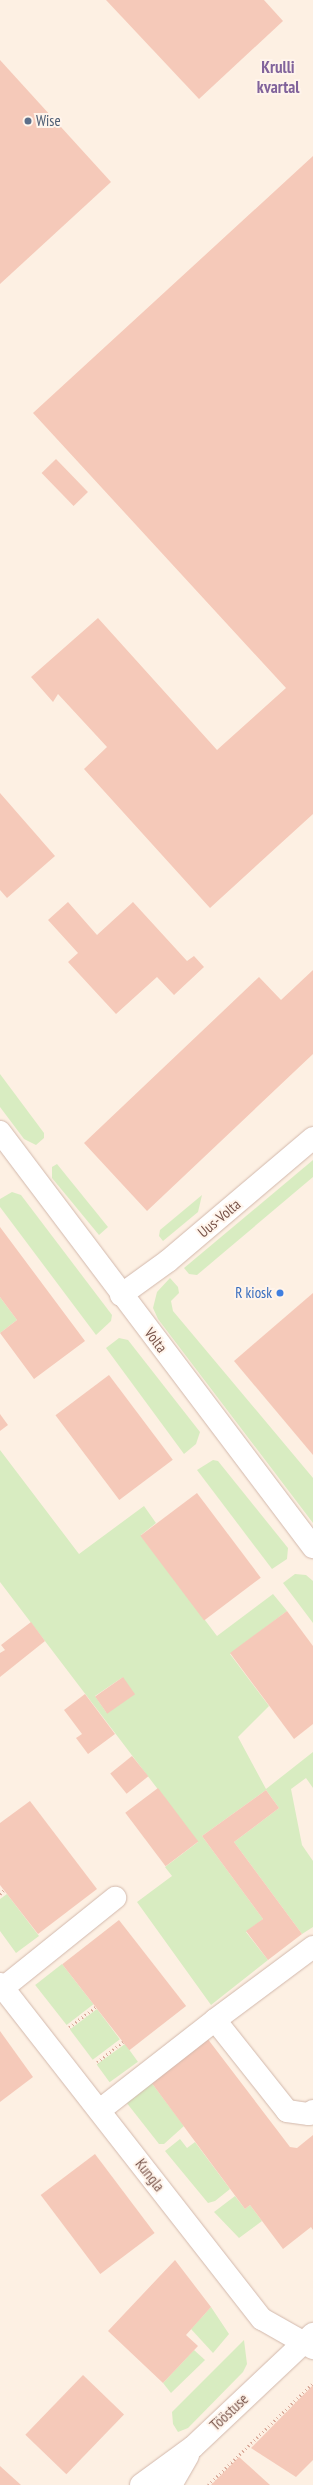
<!DOCTYPE html>
<meta charset="utf-8">
<style>
body{margin:0}
#map{position:relative;width:313px;height:2485px;overflow:hidden;background:#fdf0e3;font-family:"PT Sans Narrow",sans-serif}
div>[style]{position:absolute}
.green>*{inset:0;background:#d8ecc1;transform-origin:0 0}
.building>*{inset:0;background:#f5c9b9;transform-origin:0 0}
.path>*{height:2.5px;margin-top:-1.25px;transform-origin:0;background:repeating-linear-gradient(90deg,#daac9c 0 1px,transparent 0 4px)}
.roads{filter:drop-shadow(0 0 1px #d2b8ac) drop-shadow(0 0 1px #d2b8ac)}
.minor>*{height:22px;margin:-11px;padding:0 11px;transform-origin:11px;border-radius:11px;background:#fff}
.dots>*{width:11px;height:11px;translate:-50% -50%;box-sizing:border-box;border:2px solid #fff4eb;border-radius:50%}
span{translate:-50% -50%;white-space:nowrap;text-align:center;line-height:1.15;-webkit-text-stroke:4px #fff4eb;paint-order:stroke}
.service-label{font-size:15px;color:#4e5e75}
.left{translate:0 -50%;text-align:left}
.street-label{font-size:15px;color:#775248}
.shop-label{font-size:15px;color:#366cbe}
.right{translate:-100% -50%;text-align:right}
.quarter-label{font-size:17px;color:#81639b;font-weight:700}
</style>
<div id="map">
<div class="green">
<i style="clip-path:polygon(0 1074px,44px 1133px,44px 1138px,36px 1145px,24px 1139px,0 1107px)"></i>
<i style="clip-path:polygon(313px 1160px,313px 1177px,197px 1275px,189px 1274px,184px 1268px)"></i>
<i style="clip-path:polygon(57px 1164px,108px 1227px,99px 1235px,52px 1178px,52px 1167px)"></i>
<i style="clip-path:polygon(12px 1192px,21px 1195px,112px 1315px,111px 1321px,96px 1335px,0 1207px,0 1199px)"></i>
<i style="clip-path:polygon(202px 1195px,198px 1212px,163px 1241px,159px 1236px,160px 1230px)"></i>
<i style="clip-path:polygon(170px 1278px,178px 1287px,179px 1293px,171px 1301px,173px 1311px,313px 1478px,313px 1523px,158px 1319px,153px 1308px,157px 1292px)"></i>
<i style="clip-path:polygon(0 1297px,17px 1320px,0 1333px)"></i>
<i style="clip-path:polygon(119px 1338px,128px 1340px,200px 1432px,196px 1444px,184px 1454px,106px 1348px)"></i>
<i style="clip-path:polygon(evenodd,0 1450px,79px 1554px,144px 1506px,156px 1523px,141px 1535px,217px 1636px,273px 1594px,287px 1611px,230px 1654px,269px 1706px,238px 1737px,266px 1789px,313px 1752px,313px 1788px,306px 1778px,291px 1789px,302px 1845px,313px 1861px,313px 1927px,302px 1934px,234px 1842px,279px 1808px,266px 1790px,202px 1836px,263px 1919px,246px 1932px,268px 1960px,211px 2005px,137px 1902px,172px 1876px,165px 1867px,198px 1842px,0 1582px,0 1450px,123px 1677px,106px 1712px,95px 1696px,123px 1677px)"></i>
<i style="clip-path:polygon(213px 1460px,218px 1461px,288px 1548px,287px 1559px,272px 1569px,197px 1470px)"></i>
<i style="clip-path:polygon(295px 1574px,306px 1575px,313px 1581px,313px 1623px,283px 1583px)"></i>
<i style="clip-path:polygon(7px 1894px,39px 1936px,16px 1953px,0 1931px,0 1899px)"></i>
<i style="left:62px;top:1964px;width:51px;height:34px;rotate:52deg"></i>
<i style="left:97px;top:2009px;width:38px;height:34px;rotate:53deg"></i>
<i style="left:125px;top:2044px;width:22px;height:35px;rotate:54deg"></i>
<i style="clip-path:polygon(151px 2082px,184px 2126px,164px 2144px,159px 2144px,126px 2102px)"></i>
<i style="clip-path:polygon(180px 2139px,187px 2148px,195px 2142px,230px 2189px,215px 2201px,208px 2203px,165px 2151px)"></i>
<i style="clip-path:polygon(235px 2196px,245px 2209px,250px 2205px,262px 2221px,239px 2238px,214px 2212px)"></i>
<i style="clip-path:polygon(211px 2307px,229px 2334px,213px 2353px,191px 2329px)"></i>
<i style="clip-path:polygon(244px 2340px,247px 2364px,243px 2372px,188px 2428px,178px 2432px,173px 2424px,172px 2412px)"></i>
<i style="clip-path:polygon(194px 2350px,205px 2360px,171px 2393px,163px 2383px)"></i>
</div>
<div class="building">
<i style="clip-path:polygon(106px 0,264px 0,283px 21px,199px 99px)"></i>
<i style="clip-path:polygon(0 60px,111px 182px,0 284px)"></i>
<i style="clip-path:polygon(313px 156px,313px 814px,210px 908px,84px 769px,107px 747px,58px 694px,53px 702px,31px 677px,98px 618px,217px 750px,286px 688px,33px 413px)"></i>
<i style="left:56px;top:459px;width:46px;height:20px;rotate:46deg"></i>
<i style="clip-path:polygon(0 793px,55px 856px,7px 898px,0 890px)"></i>
<i style="clip-path:polygon(68px 902px,97px 935px,133px 902px,187px 961px,194px 956px,204px 967px,174px 995px,157px 977px,116px 1014px,68px 962px,78px 953px,48px 920px)"></i>
<i style="clip-path:polygon(313px 970px,313px 1054px,147px 1211px,84px 1143px,259px 977px,281px 1000px)"></i>
<i style="clip-path:polygon(0 1227px,85px 1341px,34px 1379px,0 1333px,17px 1320px,0 1297px)"></i>
<i style="clip-path:polygon(313px 1293px,313px 1455px,234px 1361px)"></i>
<i style="left:109px;top:1375px;width:106px;height:67px;rotate:53deg"></i>
<i style="clip-path:polygon(0 1414px,8px 1425px,0 1431px)"></i>
<i style="left:197px;top:1493px;width:106px;height:71px;rotate:53deg"></i>
<i style="clip-path:polygon(287px 1611px,313px 1646px,313px 1724px,294px 1739px,230px 1653px)"></i>
<i style="clip-path:polygon(31px 1622px,45px 1641px,0 1677px,0 1653px,5px 1650px,1px 1645px)"></i>
<i style="left:123px;top:1677px;width:21px;height:34px;rotate:55deg"></i>
<i style="clip-path:polygon(85px 1694px,115px 1734px,88px 1754px,76px 1738px,82px 1734px,64px 1710px)"></i>
<i style="left:132px;top:1756px;width:26px;height:28px;rotate:51deg"></i>
<i style="left:158px;top:1788px;width:67px;height:41px;rotate:53deg"></i>
<i style="clip-path:polygon(266px 1790px,279px 1808px,234px 1842px,302px 1934px,268px 1960px,246px 1931px,263px 1919px,202px 1836px)"></i>
<i style="clip-path:polygon(30px 1801px,97px 1889px,38px 1934px,0 1885px,0 1823px)"></i>
<i style="left:119px;top:1920px;width:109px;height:72px;rotate:52deg"></i>
<i style="clip-path:polygon(0 2031px,33px 2077px,0 2102px)"></i>
<i style="clip-path:polygon(207px 2038px,290px 2147px,297px 2148px,313px 2135px,313px 2230px,311px 2227px,283px 2249px,250px 2205px,245px 2209px,151px 2082px)"></i>
<i style="left:95px;top:2154px;width:99px;height:68px;rotate:53deg"></i>
<i style="clip-path:polygon(175px 2260px,211px 2307px,186px 2335px,198px 2346px,163px 2383px,108px 2331px)"></i>
<i style="left:83px;top:2375px;width:57px;height:83px;rotate:44deg"></i>
<i style="clip-path:polygon(313px 2385px,313px 2460px,296px 2477px,251px 2448px)"></i>
<i style="clip-path:polygon(239px 2457px,270px 2485px,211px 2485px)"></i>
<i style="clip-path:polygon(0 2466px,21px 2485px,0 2485px)"></i>
</div>
<div class="path">
<i style="left:0;top:1894px;width:6px;rotate:-45deg"></i>
<i style="left:69px;top:2027px;width:34px;rotate:-37deg"></i>
<i style="left:97px;top:2062px;width:33px;rotate:-38deg"></i>
<i style="left:208px;top:2485px;width:146px;rotate:-44.2deg"></i>
</div>
<div class="roads">
<div class="minor">
<i style="left:0;top:1132px;width:520px;rotate:52.98deg"></i>
<i style="left:121px;top:1295px;width:58px;rotate:-35.9deg"></i>
<i style="left:168px;top:1261px;width:190px;rotate:-40.3deg"></i>
<i style="left:313px;top:1947px;width:122px;rotate:143.3deg"></i>
<i style="left:215px;top:2020px;width:116px;rotate:51.6deg"></i>
<i style="left:287px;top:2111px;width:22px;rotate:8deg"></i>
<i style="left:309px;top:2114px;width:5px;rotate:-37deg"></i>
<i style="left:0;top:1984px;width:425px;rotate:52deg"></i>
<i style="left:262px;top:2319px;width:59px;rotate:29.6deg"></i>
<i style="left:3px;top:1988px;width:144px;rotate:-38.8deg"></i>
<i style="left:100px;top:2110px;width:146px;rotate:-38deg"></i>
<i style="left:141px;top:2485px;width:64px;rotate:-36.2deg"></i>
<i style="left:193px;top:2447px;width:165px;rotate:-43.3deg"></i>
<i style="left:171px;top:2485px;width:34px;rotate:-60deg"></i>
</div>
</div>
<div class="dots">
<i style="left:28px;top:121px;background:#5c6f8a"></i>
<i style="left:280px;top:1293px;background:#3f7fe0"></i>
</div>
<div class="service-label">
<span class="left" style="left:36px;top:121px">Wise</span>
</div>
<div class="street-label">
<span style="left:219px;top:1218px;rotate:-40deg">Uus-Volta</span>
<span style="left:156px;top:1340px;rotate:53deg">Volta</span>
<span style="left:150px;top:2175px;rotate:52deg">Kungla</span>
<span style="left:229px;top:2412px;rotate:-43deg">Tööstuse</span>
</div>
<div class="shop-label">
<span class="right" style="left:272px;top:1293px">R kiosk</span>
</div>
<div class="quarter-label">
<span style="left:278px;top:78px">Krulli<br>kvartal</span>
</div>
</div>
